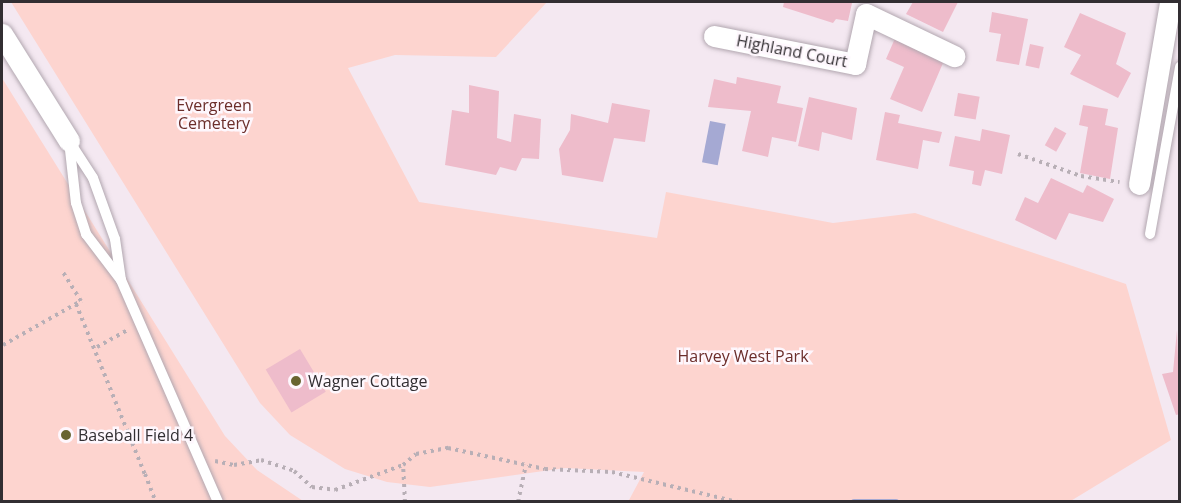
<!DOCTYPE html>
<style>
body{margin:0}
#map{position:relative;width:1181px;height:503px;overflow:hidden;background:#f4e8f1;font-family:"Open Sans",sans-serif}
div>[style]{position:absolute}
.green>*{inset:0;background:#fdd4cf}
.water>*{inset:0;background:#a5a9d3;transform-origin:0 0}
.stream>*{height:6px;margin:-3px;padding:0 3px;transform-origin:3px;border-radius:3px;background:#a5a9d3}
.building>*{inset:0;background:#eebccb;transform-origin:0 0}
.path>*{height:4px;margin-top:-2px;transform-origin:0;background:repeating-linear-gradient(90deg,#b8afb6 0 3px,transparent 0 7.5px)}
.roads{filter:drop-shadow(0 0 2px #b2a7b0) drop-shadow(0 0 2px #b2a7b0)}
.lane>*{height:10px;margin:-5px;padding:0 5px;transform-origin:5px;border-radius:5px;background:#fff}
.street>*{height:21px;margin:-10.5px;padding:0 10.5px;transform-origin:10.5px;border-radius:10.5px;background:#fff}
.dots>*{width:16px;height:16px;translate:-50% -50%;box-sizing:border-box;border:3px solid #fef7fd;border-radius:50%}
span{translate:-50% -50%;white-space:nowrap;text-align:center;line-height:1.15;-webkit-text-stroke:5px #fef7fd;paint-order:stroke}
.street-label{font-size:16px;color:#322e32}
.park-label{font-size:16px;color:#6b2d2a}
.poi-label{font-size:16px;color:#322e32}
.left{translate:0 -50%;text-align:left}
.frame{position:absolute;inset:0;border:3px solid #322e32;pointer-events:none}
</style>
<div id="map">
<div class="green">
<i style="clip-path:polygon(11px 2px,547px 2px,496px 57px,395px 55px,348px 68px,419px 202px,657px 238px,666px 192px,833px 223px,915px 213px,1126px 284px,1171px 440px,1069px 502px,628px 502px,644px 472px,565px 468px,430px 487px,387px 482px,345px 469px,290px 435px,260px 403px)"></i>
<i style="clip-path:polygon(2px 78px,225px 436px,257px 470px,303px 501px,2px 501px)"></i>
</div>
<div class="water">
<i style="left:710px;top:121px;width:16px;height:42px;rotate:11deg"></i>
</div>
<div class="stream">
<i style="left:854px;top:502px;width:42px"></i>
</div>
<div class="building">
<i style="clip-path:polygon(784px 2px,843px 2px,852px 3px,848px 21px,836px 19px,833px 23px,783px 7px)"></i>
<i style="clip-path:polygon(913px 2px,958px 2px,943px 32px,906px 14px)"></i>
<i style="clip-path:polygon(992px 12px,1028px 19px,1019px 65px,996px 61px,1001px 34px,989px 32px)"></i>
<i style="clip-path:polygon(1080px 13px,1126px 33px,1116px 64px,1131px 73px,1118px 98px,1070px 74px,1081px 55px,1064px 47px)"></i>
<i style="clip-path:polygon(896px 36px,943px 63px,922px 112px,890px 99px,904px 67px,886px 59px)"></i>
<i style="left:1030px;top:44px;width:14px;height:22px;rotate:12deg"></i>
<i style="clip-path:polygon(737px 77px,781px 86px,777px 103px,803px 108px,796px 142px,772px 137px,768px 157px,742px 151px,751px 111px,708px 107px,714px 79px,736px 84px)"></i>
<i style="clip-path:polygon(469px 85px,499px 91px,497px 138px,511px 142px,514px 114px,541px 119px,539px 159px,522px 158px,516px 171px,500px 167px,496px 175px,445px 165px,452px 110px,469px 113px)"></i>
<i style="left:958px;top:93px;width:22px;height:23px;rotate:10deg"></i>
<i style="clip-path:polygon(809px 97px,857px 108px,852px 140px,822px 132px,819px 151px,798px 146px)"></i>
<i style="clip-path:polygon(612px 103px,650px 110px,645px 142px,614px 138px,603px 182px,562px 175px,559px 149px,570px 130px,571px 114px,608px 123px)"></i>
<i style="clip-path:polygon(1083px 105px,1108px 109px,1105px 125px,1118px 128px,1110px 179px,1080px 173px,1088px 127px,1079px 125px)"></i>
<i style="clip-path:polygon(885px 112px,900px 115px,898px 123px,942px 132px,939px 143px,923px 140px,918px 169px,876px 160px)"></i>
<i style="left:1055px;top:127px;width:13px;height:21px;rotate:29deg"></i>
<i style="clip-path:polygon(982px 129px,1010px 135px,1002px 174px,985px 170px,981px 186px,972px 184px,974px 171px,949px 166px,955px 136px,980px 141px)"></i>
<i style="clip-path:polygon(1051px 178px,1083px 193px,1087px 185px,1114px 199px,1103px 222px,1069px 213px,1056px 240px,1015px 220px,1025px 197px,1038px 203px)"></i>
<i style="clip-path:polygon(1177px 330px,1180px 414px,1176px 415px,1162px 374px,1173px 372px)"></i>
<i style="left:300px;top:349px;width:50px;height:40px;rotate:59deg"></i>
</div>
<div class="path">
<i style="left:1018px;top:154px;width:67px;rotate:19.2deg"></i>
<i style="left:1081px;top:176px;width:39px;rotate:9deg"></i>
<i style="left:76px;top:304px;width:184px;rotate:68deg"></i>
<i style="left:3px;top:345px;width:90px;rotate:-29.4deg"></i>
<i style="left:81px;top:301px;width:36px;rotate:-122deg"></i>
<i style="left:97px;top:347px;width:35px;rotate:-29deg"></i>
<i style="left:215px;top:461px;width:19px;rotate:12deg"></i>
<i style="left:234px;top:465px;width:27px;rotate:-10deg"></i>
<i style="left:261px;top:460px;width:35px;rotate:18deg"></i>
<i style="left:294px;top:471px;width:24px;rotate:42deg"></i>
<i style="left:312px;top:487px;width:23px;rotate:7deg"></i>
<i style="left:335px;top:490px;width:72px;rotate:-20.2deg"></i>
<i style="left:145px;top:474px;width:30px;rotate:69deg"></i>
<i style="left:405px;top:502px;width:37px;rotate:-93deg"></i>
<i style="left:403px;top:465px;width:17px;rotate:-40deg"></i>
<i style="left:416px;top:454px;width:33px;rotate:-11deg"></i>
<i style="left:448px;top:448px;width:99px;rotate:12.2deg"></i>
<i style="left:545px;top:469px;width:67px;rotate:2.6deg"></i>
<i style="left:612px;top:472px;width:130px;rotate:13.4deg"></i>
<i style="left:518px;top:502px;width:38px;rotate:-78deg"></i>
</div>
<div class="roads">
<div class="lane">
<i style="left:69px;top:141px;width:62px;rotate:83.6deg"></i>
<i style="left:76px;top:203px;width:33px;rotate:72deg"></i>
<i style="left:86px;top:234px;width:58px;rotate:52.7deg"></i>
<i style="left:121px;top:280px;width:242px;rotate:66.4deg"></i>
<i style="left:71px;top:144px;width:40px;rotate:57.1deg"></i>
<i style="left:93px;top:178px;width:65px;rotate:70.2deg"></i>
<i style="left:115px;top:239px;width:41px;rotate:81.7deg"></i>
<i style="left:1150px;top:234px;width:170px;rotate:-79.8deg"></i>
</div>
<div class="street">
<i style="left:2px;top:34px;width:126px;rotate:57.9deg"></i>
<i style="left:714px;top:36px;width:144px;rotate:11.2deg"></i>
<i style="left:855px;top:64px;width:51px;rotate:-77.6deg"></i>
<i style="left:866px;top:14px;width:98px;rotate:25.5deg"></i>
<i style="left:1139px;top:184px;width:185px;rotate:-80.3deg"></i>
</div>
</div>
<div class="dots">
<i style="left:296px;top:381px;background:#696430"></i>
<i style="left:66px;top:435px;background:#696430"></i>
</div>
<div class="street-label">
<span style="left:792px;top:51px;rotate:11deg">Highland Court</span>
</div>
<div class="park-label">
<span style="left:214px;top:114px">Evergreen<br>Cemetery</span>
<span style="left:743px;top:356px">Harvey West Park</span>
</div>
<div class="poi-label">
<span class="left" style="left:308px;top:381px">Wagner Cottage</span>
<span class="left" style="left:78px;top:435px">Baseball Field 4</span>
</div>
<div class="frame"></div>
</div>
